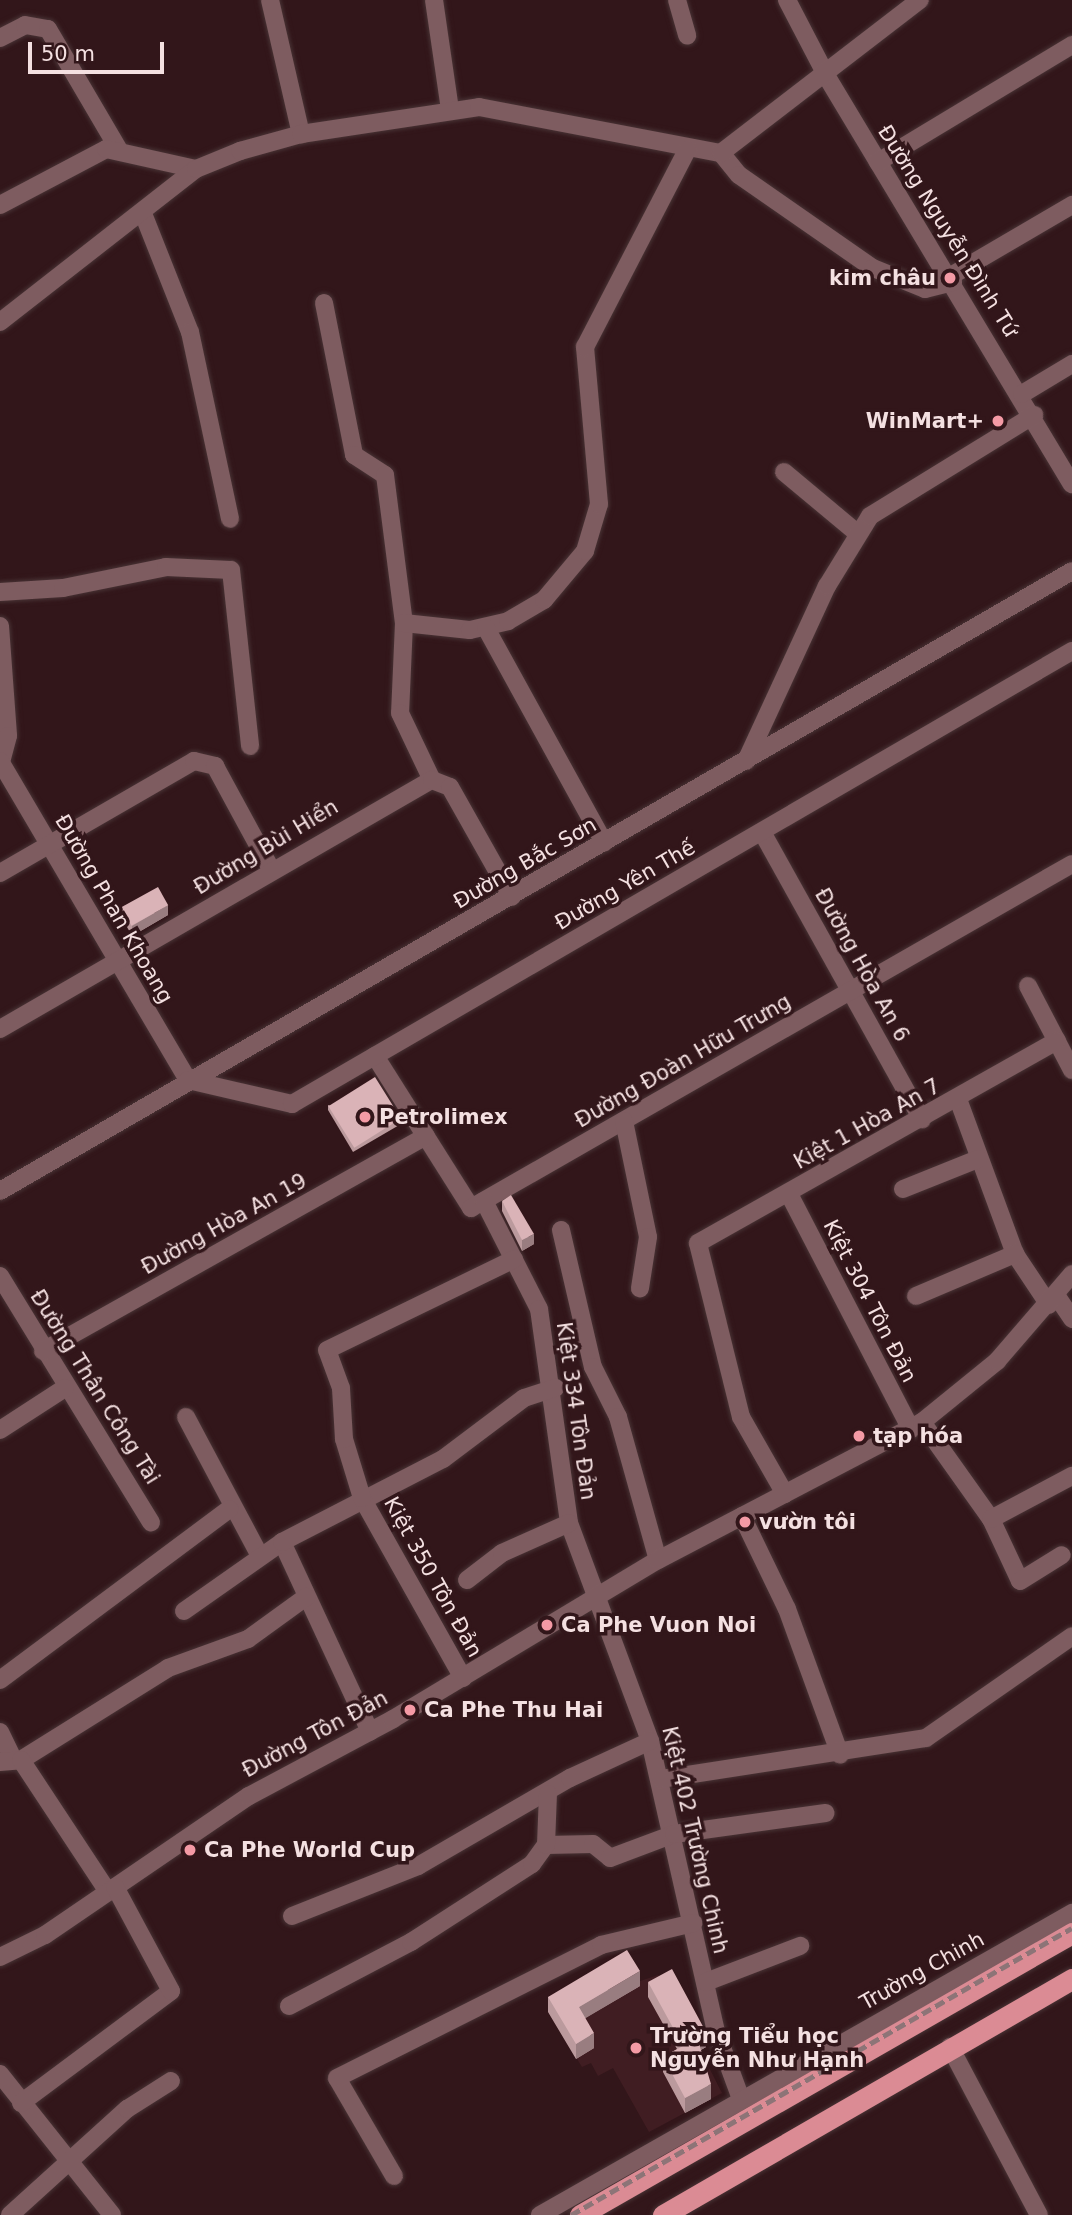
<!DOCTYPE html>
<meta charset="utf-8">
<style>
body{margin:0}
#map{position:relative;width:1072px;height:2215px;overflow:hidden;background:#32161a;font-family:"DejaVu Sans",sans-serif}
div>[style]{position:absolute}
.built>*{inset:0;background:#401d22}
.roads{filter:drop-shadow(0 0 2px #483335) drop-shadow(0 0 2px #483335)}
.minor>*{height:18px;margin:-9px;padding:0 9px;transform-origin:9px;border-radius:9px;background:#7e5c60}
.highway>*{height:21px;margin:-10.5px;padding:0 10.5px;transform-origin:10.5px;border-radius:10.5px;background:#db8b94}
.rail>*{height:5px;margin-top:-2.5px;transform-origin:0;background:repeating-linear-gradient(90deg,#8d7477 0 10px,transparent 0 15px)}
.wall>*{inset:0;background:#bb9a9d}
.shaded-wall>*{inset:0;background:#997d80;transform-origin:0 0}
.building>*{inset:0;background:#dab3b7;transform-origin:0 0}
.dots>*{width:19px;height:19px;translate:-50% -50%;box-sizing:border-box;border:4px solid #32161a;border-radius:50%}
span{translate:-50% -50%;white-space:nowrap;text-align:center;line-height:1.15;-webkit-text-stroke:7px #32161a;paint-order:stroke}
.street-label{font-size:21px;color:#f4e0e1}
.poi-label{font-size:21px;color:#f4e0e1;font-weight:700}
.right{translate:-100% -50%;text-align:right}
.left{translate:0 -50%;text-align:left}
.scale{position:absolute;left:28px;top:42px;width:136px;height:32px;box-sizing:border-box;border:4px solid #f4e0e1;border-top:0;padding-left:9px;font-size:21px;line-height:24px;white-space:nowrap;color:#f4e0e1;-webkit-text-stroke:5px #32161a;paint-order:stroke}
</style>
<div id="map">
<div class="built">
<i style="clip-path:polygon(658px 1975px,672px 1984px,706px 2047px,700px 2050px,722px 2093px,649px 2132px,613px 2068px,598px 2076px,591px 2063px,582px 2067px,548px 2012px)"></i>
</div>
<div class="roads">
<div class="minor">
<i style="left:270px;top:0;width:138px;rotate:77deg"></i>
<i style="left:434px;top:0;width:111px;rotate:81.7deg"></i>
<i style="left:677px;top:0;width:37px;rotate:74deg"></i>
<i style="left:787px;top:0;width:87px;rotate:62.5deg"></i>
<i style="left:827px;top:77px;width:475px;rotate:59deg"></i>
<i style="left:0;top:38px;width:28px;rotate:-27deg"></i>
<i style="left:25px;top:25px;width:23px;rotate:10deg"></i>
<i style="left:48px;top:29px;width:140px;rotate:59.6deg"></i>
<i style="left:721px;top:153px;width:28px;rotate:51deg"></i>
<i style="left:739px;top:175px;width:163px;rotate:34.8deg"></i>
<i style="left:873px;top:268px;width:56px;rotate:22deg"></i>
<i style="left:925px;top:289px;width:29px;rotate:-14deg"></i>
<i style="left:878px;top:162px;width:227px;rotate:-31.1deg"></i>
<i style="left:0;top:205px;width:120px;rotate:-27.8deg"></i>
<i style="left:106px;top:149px;width:92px;rotate:12.5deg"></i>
<i style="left:144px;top:216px;width:125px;rotate:68.4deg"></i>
<i style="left:190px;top:332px;width:191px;rotate:77.9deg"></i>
<i style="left:949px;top:277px;width:143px;rotate:-30.3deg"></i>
<i style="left:324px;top:303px;width:155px;rotate:78.8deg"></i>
<i style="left:354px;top:455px;width:37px;rotate:33deg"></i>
<i style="left:385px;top:475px;width:149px;rotate:82.7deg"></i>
<i style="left:404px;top:623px;width:90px;rotate:92.5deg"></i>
<i style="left:400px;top:713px;width:74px;rotate:64.5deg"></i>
<i style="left:0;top:322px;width:249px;rotate:-38deg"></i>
<i style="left:196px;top:169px;width:48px;rotate:-22.2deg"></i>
<i style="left:240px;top:151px;width:63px;rotate:-15.6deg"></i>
<i style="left:301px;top:134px;width:180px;rotate:-8.6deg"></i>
<i style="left:479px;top:107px;width:246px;rotate:10.8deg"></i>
<i style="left:721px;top:153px;width:251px;rotate:-37.6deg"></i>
<i style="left:1022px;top:394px;width:58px;rotate:-31deg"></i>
<i style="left:784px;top:472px;width:95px;rotate:39.9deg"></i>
<i style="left:0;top:592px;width:63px;rotate:-3.6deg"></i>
<i style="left:63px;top:588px;width:105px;rotate:-11.5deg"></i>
<i style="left:166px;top:567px;width:65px;rotate:2.6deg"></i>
<i style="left:231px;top:570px;width:177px;rotate:83.8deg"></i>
<i style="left:404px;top:623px;width:66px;rotate:6.1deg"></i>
<i style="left:470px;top:630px;width:39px;rotate:-13deg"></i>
<i style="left:508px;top:621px;width:42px;rotate:-30.3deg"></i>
<i style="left:544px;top:600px;width:64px;rotate:-50.1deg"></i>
<i style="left:585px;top:551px;width:49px;rotate:-73.4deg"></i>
<i style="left:599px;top:504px;width:158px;rotate:-95.1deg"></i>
<i style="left:585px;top:347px;width:222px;rotate:-62.6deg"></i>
<i style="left:0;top:626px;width:110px;rotate:85.8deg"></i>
<i style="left:8px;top:736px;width:27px;rotate:105deg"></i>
<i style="left:486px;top:628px;width:245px;rotate:61.2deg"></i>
<i style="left:0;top:761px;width:370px;rotate:59.5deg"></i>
<i style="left:746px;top:761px;width:193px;rotate:-65.2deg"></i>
<i style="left:827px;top:586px;width:82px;rotate:-58.4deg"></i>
<i style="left:870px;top:516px;width:193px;rotate:-31.6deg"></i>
<i style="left:762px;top:832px;width:329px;rotate:60.9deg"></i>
<i style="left:0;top:873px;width:224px;rotate:-30deg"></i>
<i style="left:194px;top:761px;width:22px;rotate:13deg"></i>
<i style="left:215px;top:766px;width:117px;rotate:61.5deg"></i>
<i style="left:1028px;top:986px;width:95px;rotate:62.4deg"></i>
<i style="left:0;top:1029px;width:499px;rotate:-30deg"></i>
<i style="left:432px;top:780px;width:19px;rotate:21deg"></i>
<i style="left:450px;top:787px;width:126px;rotate:60.6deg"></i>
<i style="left:375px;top:1056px;width:180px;rotate:57.7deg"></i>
<i style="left:471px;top:1208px;width:692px;rotate:-29.79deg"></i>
<i style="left:188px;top:1080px;width:107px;rotate:13deg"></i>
<i style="left:292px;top:1104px;width:902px;rotate:-30.15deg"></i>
<i style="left:958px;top:1099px;width:165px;rotate:69.8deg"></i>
<i style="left:1015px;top:1254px;width:61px;rotate:56.3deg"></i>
<i style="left:624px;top:1121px;width:118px;rotate:78.3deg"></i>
<i style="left:648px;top:1237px;width:52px;rotate:98.9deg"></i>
<i style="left:903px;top:1189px;width:81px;rotate:-21.8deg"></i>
<i style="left:0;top:1191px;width:1238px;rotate:-30.04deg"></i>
<i style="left:789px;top:1194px;width:265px;rotate:62.6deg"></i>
<i style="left:484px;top:1201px;width:121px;rotate:63deg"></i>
<i style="left:539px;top:1309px;width:216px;rotate:82deg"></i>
<i style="left:569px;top:1523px;width:233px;rotate:69.6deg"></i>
<i style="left:650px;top:1741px;width:297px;rotate:77.2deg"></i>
<i style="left:716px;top:2031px;width:72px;rotate:69.8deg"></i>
<i style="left:561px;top:1230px;width:141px;rotate:76.9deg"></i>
<i style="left:593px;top:1367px;width:56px;rotate:63.4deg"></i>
<i style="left:618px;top:1417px;width:148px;rotate:74.4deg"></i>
<i style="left:0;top:1276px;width:289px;rotate:58.5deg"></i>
<i style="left:1056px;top:1295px;width:29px;rotate:56deg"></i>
<i style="left:916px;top:1296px;width:108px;rotate:-23deg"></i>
<i style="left:43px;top:1351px;width:439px;rotate:-29.3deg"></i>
<i style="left:186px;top:1417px;width:157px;rotate:62deg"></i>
<i style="left:922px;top:1422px;width:119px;rotate:54.6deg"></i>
<i style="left:991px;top:1519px;width:68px;rotate:64.9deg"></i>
<i style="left:1020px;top:1581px;width:49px;rotate:-31.8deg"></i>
<i style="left:0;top:1430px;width:77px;rotate:-32.9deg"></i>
<i style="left:785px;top:1494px;width:89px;rotate:-119.7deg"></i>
<i style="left:741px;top:1417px;width:179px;rotate:-103.9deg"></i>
<i style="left:698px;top:1243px;width:412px;rotate:-29.4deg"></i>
<i style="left:742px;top:1516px;width:103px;rotate:64.2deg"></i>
<i style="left:787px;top:1609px;width:155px;rotate:70deg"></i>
<i style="left:991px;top:1519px;width:92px;rotate:-28deg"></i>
<i style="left:282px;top:1542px;width:209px;rotate:65.1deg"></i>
<i style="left:467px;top:1580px;width:44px;rotate:-37.6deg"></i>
<i style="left:502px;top:1553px;width:73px;rotate:-24.1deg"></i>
<i style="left:184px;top:1611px;width:120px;rotate:-35.1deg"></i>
<i style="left:282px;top:1542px;width:181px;rotate:-27.3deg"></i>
<i style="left:443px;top:1459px;width:101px;rotate:-37deg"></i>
<i style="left:524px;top:1398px;width:33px;rotate:-18deg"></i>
<i style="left:463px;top:1678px;width:206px;rotate:-119.3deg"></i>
<i style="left:362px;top:1498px;width:62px;rotate:-107deg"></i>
<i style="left:344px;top:1439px;width:51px;rotate:-93.4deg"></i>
<i style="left:341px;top:1388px;width:40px;rotate:-110.2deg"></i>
<i style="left:327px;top:1350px;width:208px;rotate:-25.9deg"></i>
<i style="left:0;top:1680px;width:286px;rotate:-36.7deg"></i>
<i style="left:0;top:1732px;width:28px;rotate:64deg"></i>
<i style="left:21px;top:1760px;width:173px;rotate:-32deg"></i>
<i style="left:168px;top:1668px;width:85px;rotate:-19.9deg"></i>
<i style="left:248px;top:1639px;width:72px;rotate:-35.9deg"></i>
<i style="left:0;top:1762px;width:21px;rotate:-5deg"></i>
<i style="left:21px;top:1760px;width:158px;rotate:56.6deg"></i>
<i style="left:661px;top:1779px;width:268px;rotate:-8.8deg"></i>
<i style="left:926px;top:1738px;width:178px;rotate:-34.9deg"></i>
<i style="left:546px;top:1845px;width:47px;rotate:-1.2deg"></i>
<i style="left:593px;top:1844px;width:22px;rotate:39deg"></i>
<i style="left:610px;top:1858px;width:68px;rotate:-20.6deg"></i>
<i style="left:674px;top:1834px;width:153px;rotate:-7.9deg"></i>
<i style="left:292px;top:1916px;width:136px;rotate:-21.6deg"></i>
<i style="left:418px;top:1866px;width:176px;rotate:-30.1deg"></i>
<i style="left:570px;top:1778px;width:88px;rotate:-24.8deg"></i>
<i style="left:0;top:1957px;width:50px;rotate:-26.1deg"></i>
<i style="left:45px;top:1935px;width:247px;rotate:-34.3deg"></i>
<i style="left:249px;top:1796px;width:163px;rotate:-28.1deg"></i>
<i style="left:393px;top:1719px;width:309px;rotate:-31deg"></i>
<i style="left:658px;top:1560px;width:298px;rotate:-27.6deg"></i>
<i style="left:922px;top:1422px;width:97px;rotate:-39.1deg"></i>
<i style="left:997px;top:1361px;width:115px;rotate:-49.2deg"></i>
<i style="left:706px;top:1982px;width:101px;rotate:-21deg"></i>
<i style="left:289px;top:2006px;width:138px;rotate:-27.7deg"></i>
<i style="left:411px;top:1942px;width:144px;rotate:-32.8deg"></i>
<i style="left:532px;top:1864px;width:24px;rotate:-54deg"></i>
<i style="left:546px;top:1845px;width:51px;rotate:-87.8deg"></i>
<i style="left:950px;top:2047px;width:190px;rotate:62.1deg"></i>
<i style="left:0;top:2074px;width:180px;rotate:51.5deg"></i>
<i style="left:21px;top:2103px;width:187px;rotate:-36.7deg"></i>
<i style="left:171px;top:1991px;width:118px;rotate:-118.3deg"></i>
<i style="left:394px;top:2176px;width:113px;rotate:-120.2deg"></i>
<i style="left:337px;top:2078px;width:296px;rotate:-26.7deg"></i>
<i style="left:601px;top:1945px;width:95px;rotate:-13.4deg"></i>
<i style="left:10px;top:2215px;width:158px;rotate:-42.2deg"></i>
<i style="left:127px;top:2109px;width:52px;rotate:-32.5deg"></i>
<i style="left:540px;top:2215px;width:612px;rotate:-29.58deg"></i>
</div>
<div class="highway">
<i style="left:580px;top:2215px;width:567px;rotate:-29.82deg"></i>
<i style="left:663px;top:2215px;width:472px;rotate:-30deg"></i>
</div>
</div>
<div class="rail">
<i style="left:571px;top:2215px;width:577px;rotate:-29.81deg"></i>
</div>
<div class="wall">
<i style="clip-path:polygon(122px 908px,168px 915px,132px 936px,122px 918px)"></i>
<i style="clip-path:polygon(328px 1105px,401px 1124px,353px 1152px,328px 1110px)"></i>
<i style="clip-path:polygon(502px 1201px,534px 1244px,522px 1251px,502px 1211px)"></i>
<i style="clip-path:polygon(648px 1982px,706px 2047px,701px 2050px,711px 2099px,685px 2113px,663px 2072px,663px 2057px,677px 2049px,648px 1997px)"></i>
<i style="clip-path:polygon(640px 1986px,585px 2018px,594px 2048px,576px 2059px,548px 2012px,548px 1997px)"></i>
</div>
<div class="shaded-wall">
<i style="clip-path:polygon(168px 905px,168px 915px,132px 936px,132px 926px)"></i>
<i style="left:401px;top:1119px;width:5px;height:56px;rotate:90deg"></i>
<i style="clip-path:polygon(534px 1234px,534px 1244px,522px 1251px,522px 1240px)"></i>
<i style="clip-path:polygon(640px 1971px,640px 1986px,579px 2022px,579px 2007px)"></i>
<i style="clip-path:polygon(706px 2032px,706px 2047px,697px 2052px,697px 2037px)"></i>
<i style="clip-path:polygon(594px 2033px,594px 2048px,576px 2059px,576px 2044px)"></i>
<i style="clip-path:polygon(711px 2084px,711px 2099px,685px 2113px,685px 2098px)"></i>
</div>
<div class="building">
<i style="left:158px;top:887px;width:21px;height:42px;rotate:61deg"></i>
<i style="left:375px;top:1077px;width:49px;height:55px;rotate:58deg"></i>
<i style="clip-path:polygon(511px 1195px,534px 1234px,522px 1240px,502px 1201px)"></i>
<i style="clip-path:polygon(627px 1950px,640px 1971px,579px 2007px,594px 2033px,576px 2044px,548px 1997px)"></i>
<i style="clip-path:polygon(672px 1969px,706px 2032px,697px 2037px,711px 2084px,685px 2098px,663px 2057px,683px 2046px,648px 1982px)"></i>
</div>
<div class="dots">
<i style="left:950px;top:278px;background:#f49aa5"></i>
<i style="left:998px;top:421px;background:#f49aa5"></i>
<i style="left:365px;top:1117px;background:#f49aa5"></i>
<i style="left:859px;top:1436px;background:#f49aa5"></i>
<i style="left:745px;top:1522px;background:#f49aa5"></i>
<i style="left:547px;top:1625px;background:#f49aa5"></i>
<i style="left:410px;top:1710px;background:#f49aa5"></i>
<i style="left:190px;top:1850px;background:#f49aa5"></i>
<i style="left:636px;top:2048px;background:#f49aa5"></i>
</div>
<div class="street-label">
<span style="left:948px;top:231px;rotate:58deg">Đường Nguyễn Đình Tứ</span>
<span style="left:266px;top:847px;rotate:-31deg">Đường Bùi Hiển</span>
<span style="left:525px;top:863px;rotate:-30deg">Đường Bắc Sơn</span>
<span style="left:625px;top:885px;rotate:-30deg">Đường Yên Thế</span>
<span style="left:114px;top:909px;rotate:60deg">Đường Phan Khoang</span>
<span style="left:862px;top:965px;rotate:61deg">Đường Hòa An 6</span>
<span style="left:683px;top:1061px;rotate:-30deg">Đường Đoàn Hữu Trưng</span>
<span style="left:867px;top:1124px;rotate:-29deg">Kiệt 1 Hòa An 7</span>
<span style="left:224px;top:1224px;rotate:-29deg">Đường Hòa An 19</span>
<span style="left:870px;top:1301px;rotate:63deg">Kiệt 304 Tôn Đản</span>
<span style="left:95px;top:1387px;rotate:58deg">Đường Thân Công Tài</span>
<span style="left:576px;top:1411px;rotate:82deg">Kiệt 334 Tôn Đản</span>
<span style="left:433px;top:1577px;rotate:61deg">Kiệt 350 Tôn Đản</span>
<span style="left:315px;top:1734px;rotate:-28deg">Đường Tôn Đản</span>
<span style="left:695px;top:1840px;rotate:77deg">Kiệt 402 Trường Chinh</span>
<span style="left:922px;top:1971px;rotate:-29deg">Trường Chinh</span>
</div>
<div class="poi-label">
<span class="right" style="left:936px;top:278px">kim châu</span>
<span class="right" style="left:984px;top:421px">WinMart+</span>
<span class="left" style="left:379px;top:1117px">Petrolimex</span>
<span class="left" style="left:873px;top:1436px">tạp hóa</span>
<span class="left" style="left:759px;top:1522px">vườn tôi</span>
<span class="left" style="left:561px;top:1625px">Ca Phe Vuon Noi</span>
<span class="left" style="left:424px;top:1710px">Ca Phe Thu Hai</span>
<span class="left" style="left:204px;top:1850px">Ca Phe World Cup</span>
<span class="left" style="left:650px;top:2048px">Trường Tiểu học<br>Nguyễn Như Hạnh</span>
</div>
<div class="scale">50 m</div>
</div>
